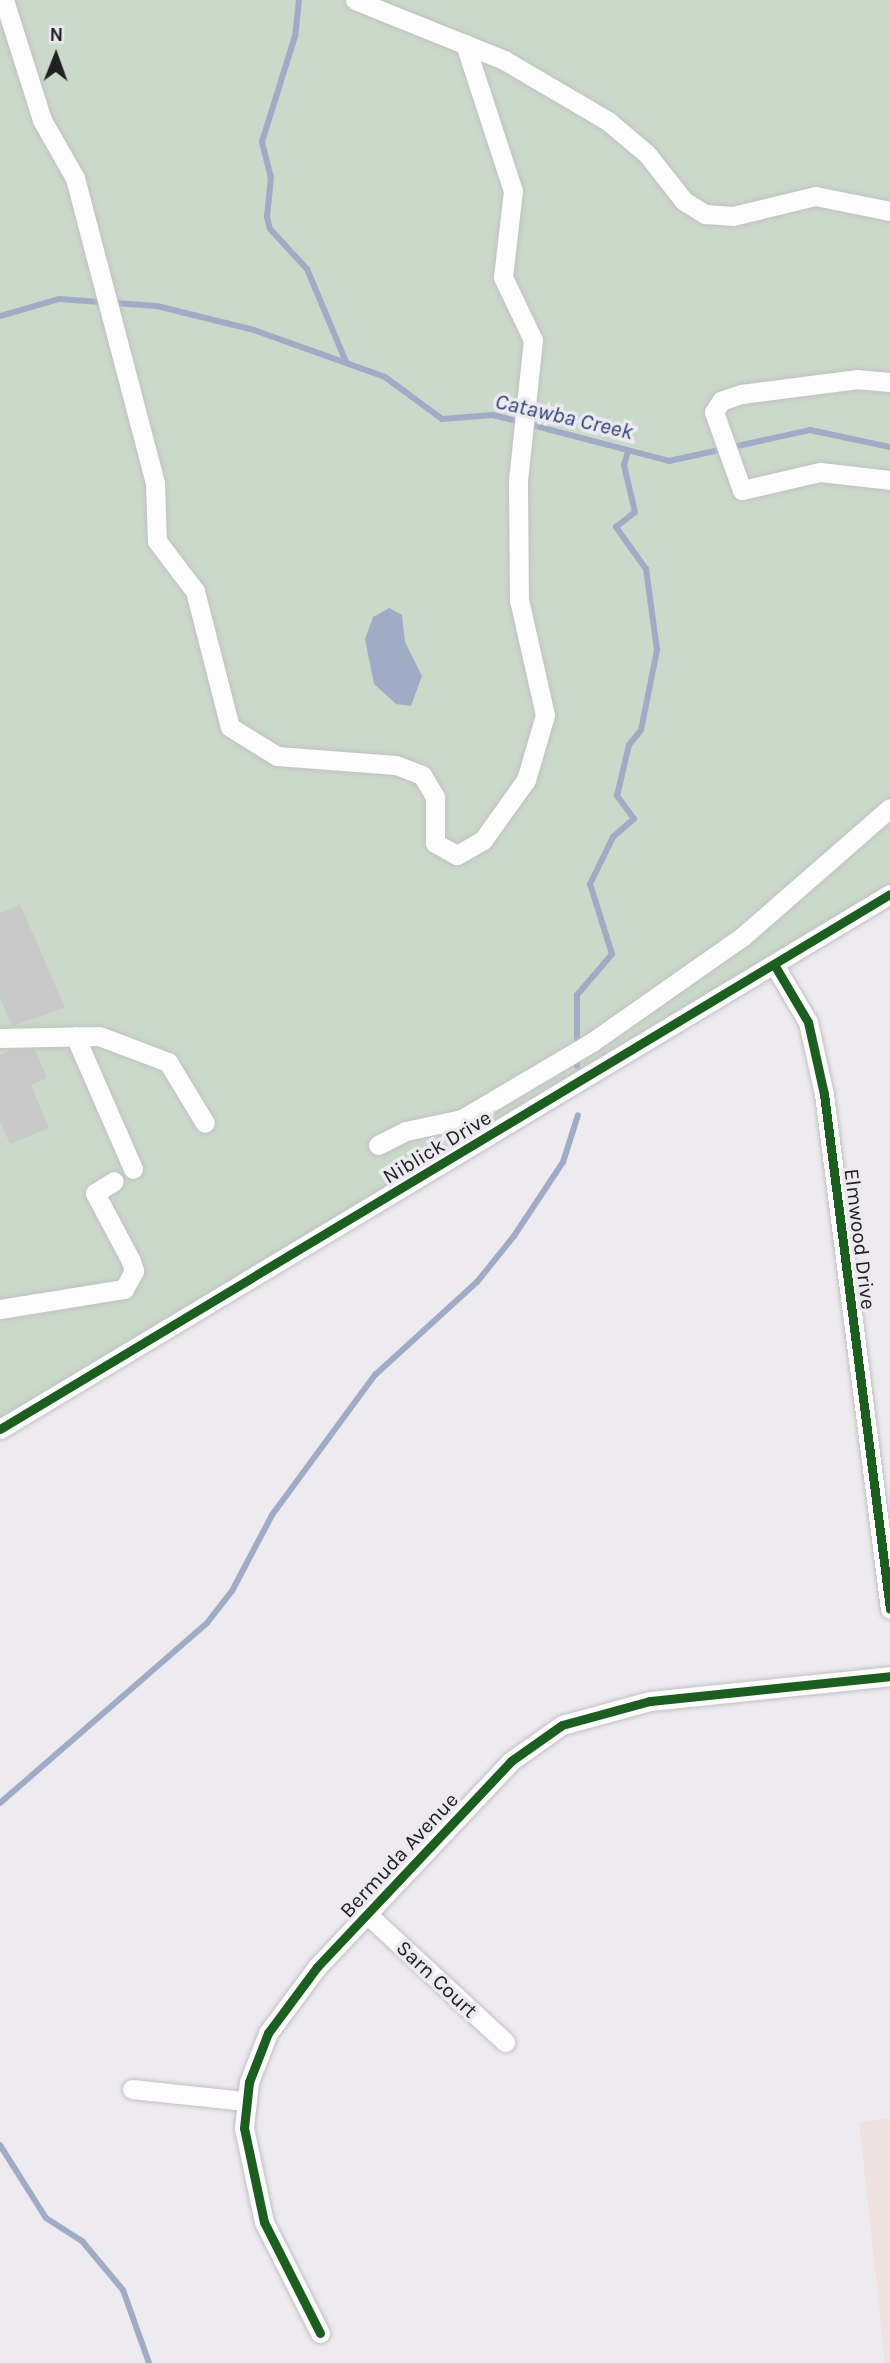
<!DOCTYPE html>
<style>
body{margin:0}
#map{position:relative;width:890px;height:2363px;overflow:hidden;background:#edebef;font-family:Karla,sans-serif}
div>[style]{position:absolute}
.commercial>*{inset:0;background:#f1e2e2}
.green>*{inset:0;background:#cad9ca}
.water>*{inset:0;background:#a0acc5}
.stream>*{height:6px;margin:-3px;padding:0 3px;transform-origin:3px;border-radius:3px;background:#a0acc5}
.building>*{inset:0;background:#cac9ca}
.roads{filter:drop-shadow(0 0 2px #c2c0c3) drop-shadow(0 0 2px #c2c0c3)}
.minor>*{height:19px;margin:-9.5px;padding:0 9.5px;transform-origin:9.5px;border-radius:9.5px;background:#fcfcfd}
.cycleway>*{height:9px;margin:-4.5px;padding:0 4.5px;transform-origin:4.5px;border-radius:4.5px;background:#1b5e20}
span{translate:-50% -50%;white-space:nowrap;text-align:center;line-height:1.15;-webkit-text-stroke:7px #eceaf0;paint-order:stroke}
.street-label{font-size:21px;color:#212022}
.water-label{font-size:23px;color:#2e4574;font-style:italic}
.north{position:absolute;left:21px;top:21px;width:70px;height:70px;-webkit-text-stroke:5px #eceaf0;paint-order:stroke;rotate:1deg;font-size:19px;font-weight:700;line-height:28px;text-align:center;color:#212022}
.north::after{content:'';display:block;margin:auto;width:24px;height:32px;background:#212022;clip-path:polygon(50% 0,100% 100%,50% 72%,0 100%)}
</style>
<div id="map">
<div class="commercial">
<i style="clip-path:polygon(890px 2118px,890px 2363px,885px 2363px,859px 2122px)"></i>
</div>
<div class="green">
<i style="clip-path:polygon(0 0,890px 0,890px 885px,0 1420px)"></i>
</div>
<div class="water">
<i style="clip-path:polygon(389px 608px,402px 615px,405px 642px,422px 676px,411px 706px,396px 704px,374px 684px,365px 639px,373px 617px)"></i>
</div>
<div class="stream">
<i style="left:299px;top:0;width:36px;rotate:96deg"></i>
<i style="left:295px;top:36px;width:111px;rotate:107.3deg"></i>
<i style="left:262px;top:142px;width:36px;rotate:76deg"></i>
<i style="left:271px;top:177px;width:40px;rotate:95.7deg"></i>
<i style="left:267px;top:217px;width:12px;rotate:76deg"></i>
<i style="left:270px;top:229px;width:54px;rotate:47.2deg"></i>
<i style="left:307px;top:269px;width:101px;rotate:67.2deg"></i>
<i style="left:0;top:316px;width:61px;rotate:-16.1deg"></i>
<i style="left:59px;top:299px;width:98px;rotate:4.1deg"></i>
<i style="left:157px;top:306px;width:100px;rotate:13.9deg"></i>
<i style="left:254px;top:330px;width:139px;rotate:19.7deg"></i>
<i style="left:385px;top:377px;width:71px;rotate:36.4deg"></i>
<i style="left:442px;top:419px;width:51px;rotate:-4.5deg"></i>
<i style="left:493px;top:415px;width:182px;rotate:14.6deg"></i>
<i style="left:669px;top:461px;width:144px;rotate:-12.4deg"></i>
<i style="left:810px;top:430px;width:82px;rotate:12deg"></i>
<i style="left:577px;top:1066px;width:71px;rotate:-90deg"></i>
<i style="left:577px;top:995px;width:54px;rotate:-49.5deg"></i>
<i style="left:612px;top:954px;width:73px;rotate:-107.4deg"></i>
<i style="left:590px;top:884px;width:52px;rotate:-63.9deg"></i>
<i style="left:613px;top:837px;width:28px;rotate:-41deg"></i>
<i style="left:634px;top:819px;width:29px;rotate:-126deg"></i>
<i style="left:617px;top:796px;width:52px;rotate:-76.8deg"></i>
<i style="left:629px;top:745px;width:19px;rotate:-51deg"></i>
<i style="left:641px;top:730px;width:82px;rotate:-78.7deg"></i>
<i style="left:657px;top:650px;width:82px;rotate:-97.7deg"></i>
<i style="left:646px;top:569px;width:52px;rotate:-125.5deg"></i>
<i style="left:616px;top:527px;width:24px;rotate:-38deg"></i>
<i style="left:635px;top:512px;width:48px;rotate:-103.2deg"></i>
<i style="left:624px;top:465px;width:15px;rotate:-74deg"></i>
<i style="left:0;top:1803px;width:274px;rotate:-41deg"></i>
<i style="left:207px;top:1623px;width:41px;rotate:-52deg"></i>
<i style="left:232px;top:1591px;width:86px;rotate:-62.2deg"></i>
<i style="left:272px;top:1515px;width:174px;rotate:-53.7deg"></i>
<i style="left:375px;top:1375px;width:138px;rotate:-42.4deg"></i>
<i style="left:477px;top:1282px;width:59px;rotate:-51.2deg"></i>
<i style="left:514px;top:1236px;width:89px;rotate:-56.5deg"></i>
<i style="left:563px;top:1162px;width:49px;rotate:-72.3deg"></i>
<i style="left:0;top:2145px;width:86px;rotate:57.8deg"></i>
<i style="left:46px;top:2218px;width:43px;rotate:32.6deg"></i>
<i style="left:82px;top:2241px;width:64px;rotate:50.1deg"></i>
<i style="left:123px;top:2290px;width:77px;rotate:70.4deg"></i>
</div>
<div class="building">
<i style="clip-path:polygon(20px 904px,65px 1008px,12px 1026px,0 998px,0 913px)"></i>
<i style="clip-path:polygon(12px 1050px,35px 1050px,47px 1078px,31px 1085px,49px 1128px,10px 1144px,0 1121px,0 1055px)"></i>
</div>
<div class="roads">
<div class="minor">
<i style="left:4px;top:0;width:126px;rotate:72.4deg"></i>
<i style="left:42px;top:120px;width:67px;rotate:60.4deg"></i>
<i style="left:75px;top:178px;width:314px;rotate:75.3deg"></i>
<i style="left:155px;top:482px;width:59px;rotate:88.1deg"></i>
<i style="left:157px;top:541px;width:63px;rotate:52.8deg"></i>
<i style="left:195px;top:591px;width:140px;rotate:75.6deg"></i>
<i style="left:230px;top:727px;width:55px;rotate:31.7deg"></i>
<i style="left:277px;top:756px;width:119px;rotate:4.3deg"></i>
<i style="left:396px;top:765px;width:28px;rotate:21deg"></i>
<i style="left:422px;top:775px;width:26px;rotate:59deg"></i>
<i style="left:435px;top:797px;width:46px;rotate:90deg"></i>
<i style="left:435px;top:843px;width:25px;rotate:29deg"></i>
<i style="left:457px;top:855px;width:30px;rotate:-30deg"></i>
<i style="left:483px;top:840px;width:74px;rotate:-54.4deg"></i>
<i style="left:526px;top:780px;width:68px;rotate:-73.7deg"></i>
<i style="left:545px;top:715px;width:118px;rotate:-102.7deg"></i>
<i style="left:519px;top:600px;width:120px;rotate:-90.5deg"></i>
<i style="left:518px;top:480px;width:141px;rotate:-83.9deg"></i>
<i style="left:533px;top:340px;width:70px;rotate:-115.5deg"></i>
<i style="left:503px;top:277px;width:87px;rotate:-83.4deg"></i>
<i style="left:513px;top:191px;width:155px;rotate:-108.1deg"></i>
<i style="left:355px;top:0;width:161px;rotate:21.9deg"></i>
<i style="left:504px;top:60px;width:121px;rotate:30.4deg"></i>
<i style="left:608px;top:121px;width:51px;rotate:40.2deg"></i>
<i style="left:647px;top:154px;width:60px;rotate:51.8deg"></i>
<i style="left:684px;top:201px;width:25px;rotate:32deg"></i>
<i style="left:705px;top:214px;width:28px;rotate:4deg"></i>
<i style="left:733px;top:216px;width:84px;rotate:-13.7deg"></i>
<i style="left:815px;top:196px;width:76px;rotate:11.3deg"></i>
<i style="left:890px;top:382px;width:32px;rotate:-175deg"></i>
<i style="left:858px;top:379px;width:118px;rotate:172.7deg"></i>
<i style="left:741px;top:394px;width:21px;rotate:161deg"></i>
<i style="left:721px;top:401px;width:13px;rotate:122deg"></i>
<i style="left:714px;top:412px;width:83px;rotate:70.3deg"></i>
<i style="left:742px;top:490px;width:80px;rotate:-13deg"></i>
<i style="left:820px;top:472px;width:70px;rotate:6.5deg"></i>
<i style="left:775px;top:966px;width:65px;rotate:59.5deg"></i>
<i style="left:808px;top:1022px;width:74px;rotate:77.5deg"></i>
<i style="left:824px;top:1094px;width:519px;rotate:82.7deg"></i>
<i style="left:75px;top:1036px;width:145px;rotate:66.4deg"></i>
<i style="left:0;top:1038px;width:99px;rotate:-1.2deg"></i>
<i style="left:99px;top:1036px;width:74px;rotate:20.6deg"></i>
<i style="left:168px;top:1062px;width:71px;rotate:58.8deg"></i>
<i style="left:378px;top:1145px;width:31px;rotate:-27deg"></i>
<i style="left:406px;top:1131px;width:57px;rotate:-12.1deg"></i>
<i style="left:462px;top:1119px;width:151px;rotate:-30.6deg"></i>
<i style="left:592px;top:1042px;width:183px;rotate:-35deg"></i>
<i style="left:742px;top:937px;width:196px;rotate:-41.1deg"></i>
<i style="left:0;top:1309px;width:126px;rotate:-9.2deg"></i>
<i style="left:124px;top:1289px;width:21px;rotate:-61deg"></i>
<i style="left:134px;top:1271px;width:10px;rotate:-107deg"></i>
<i style="left:131px;top:1261px;width:77px;rotate:-117.9deg"></i>
<i style="left:95px;top:1193px;width:22px;rotate:-32deg"></i>
<i style="left:0;top:1429px;width:1038px;rotate:-31.01deg"></i>
<i style="left:368px;top:1915px;width:187px;rotate:42.8deg"></i>
<i style="left:132px;top:2089px;width:114px;rotate:6.1deg"></i>
<i style="left:320px;top:2333px;width:124px;rotate:-116.8deg"></i>
<i style="left:264px;top:2222px;width:96px;rotate:-102deg"></i>
<i style="left:244px;top:2128px;width:46px;rotate:-83.8deg"></i>
<i style="left:249px;top:2082px;width:53px;rotate:-68.8deg"></i>
<i style="left:268px;top:2033px;width:82px;rotate:-53.4deg"></i>
<i style="left:317px;top:1967px;width:283px;rotate:-46.7deg"></i>
<i style="left:511px;top:1761px;width:62px;rotate:-35.2deg"></i>
<i style="left:562px;top:1725px;width:91px;rotate:-15.3deg"></i>
<i style="left:650px;top:1701px;width:241px;rotate:-5.9deg"></i>
</div>
</div>
<div class="cycleway">
<i style="left:775px;top:966px;width:65px;rotate:59.5deg"></i>
<i style="left:808px;top:1022px;width:74px;rotate:77.5deg"></i>
<i style="left:824px;top:1094px;width:519px;rotate:82.7deg"></i>
<i style="left:0;top:1429px;width:1038px;rotate:-31.01deg"></i>
<i style="left:320px;top:2333px;width:124px;rotate:-116.8deg"></i>
<i style="left:264px;top:2222px;width:96px;rotate:-102deg"></i>
<i style="left:244px;top:2128px;width:46px;rotate:-83.8deg"></i>
<i style="left:249px;top:2082px;width:53px;rotate:-68.8deg"></i>
<i style="left:268px;top:2033px;width:82px;rotate:-53.4deg"></i>
<i style="left:317px;top:1967px;width:283px;rotate:-46.7deg"></i>
<i style="left:511px;top:1761px;width:62px;rotate:-35.2deg"></i>
<i style="left:562px;top:1725px;width:91px;rotate:-15.3deg"></i>
<i style="left:650px;top:1701px;width:241px;rotate:-5.9deg"></i>
</div>
<div class="street-label">
<span style="left:437px;top:1147px;rotate:-31deg">Niblick Drive</span>
<span style="left:860px;top:1239px;rotate:83deg">Elmwood Drive</span>
<span style="left:399px;top:1855px;rotate:-47deg">Bermuda Avenue</span>
<span style="left:437px;top:1979px;rotate:43deg">Sarn Court</span>
</div>
<div class="water-label">
<span style="left:564px;top:417px;rotate:13deg">Catawba Creek</span>
</div>
<div class="north">N</div>
</div>
